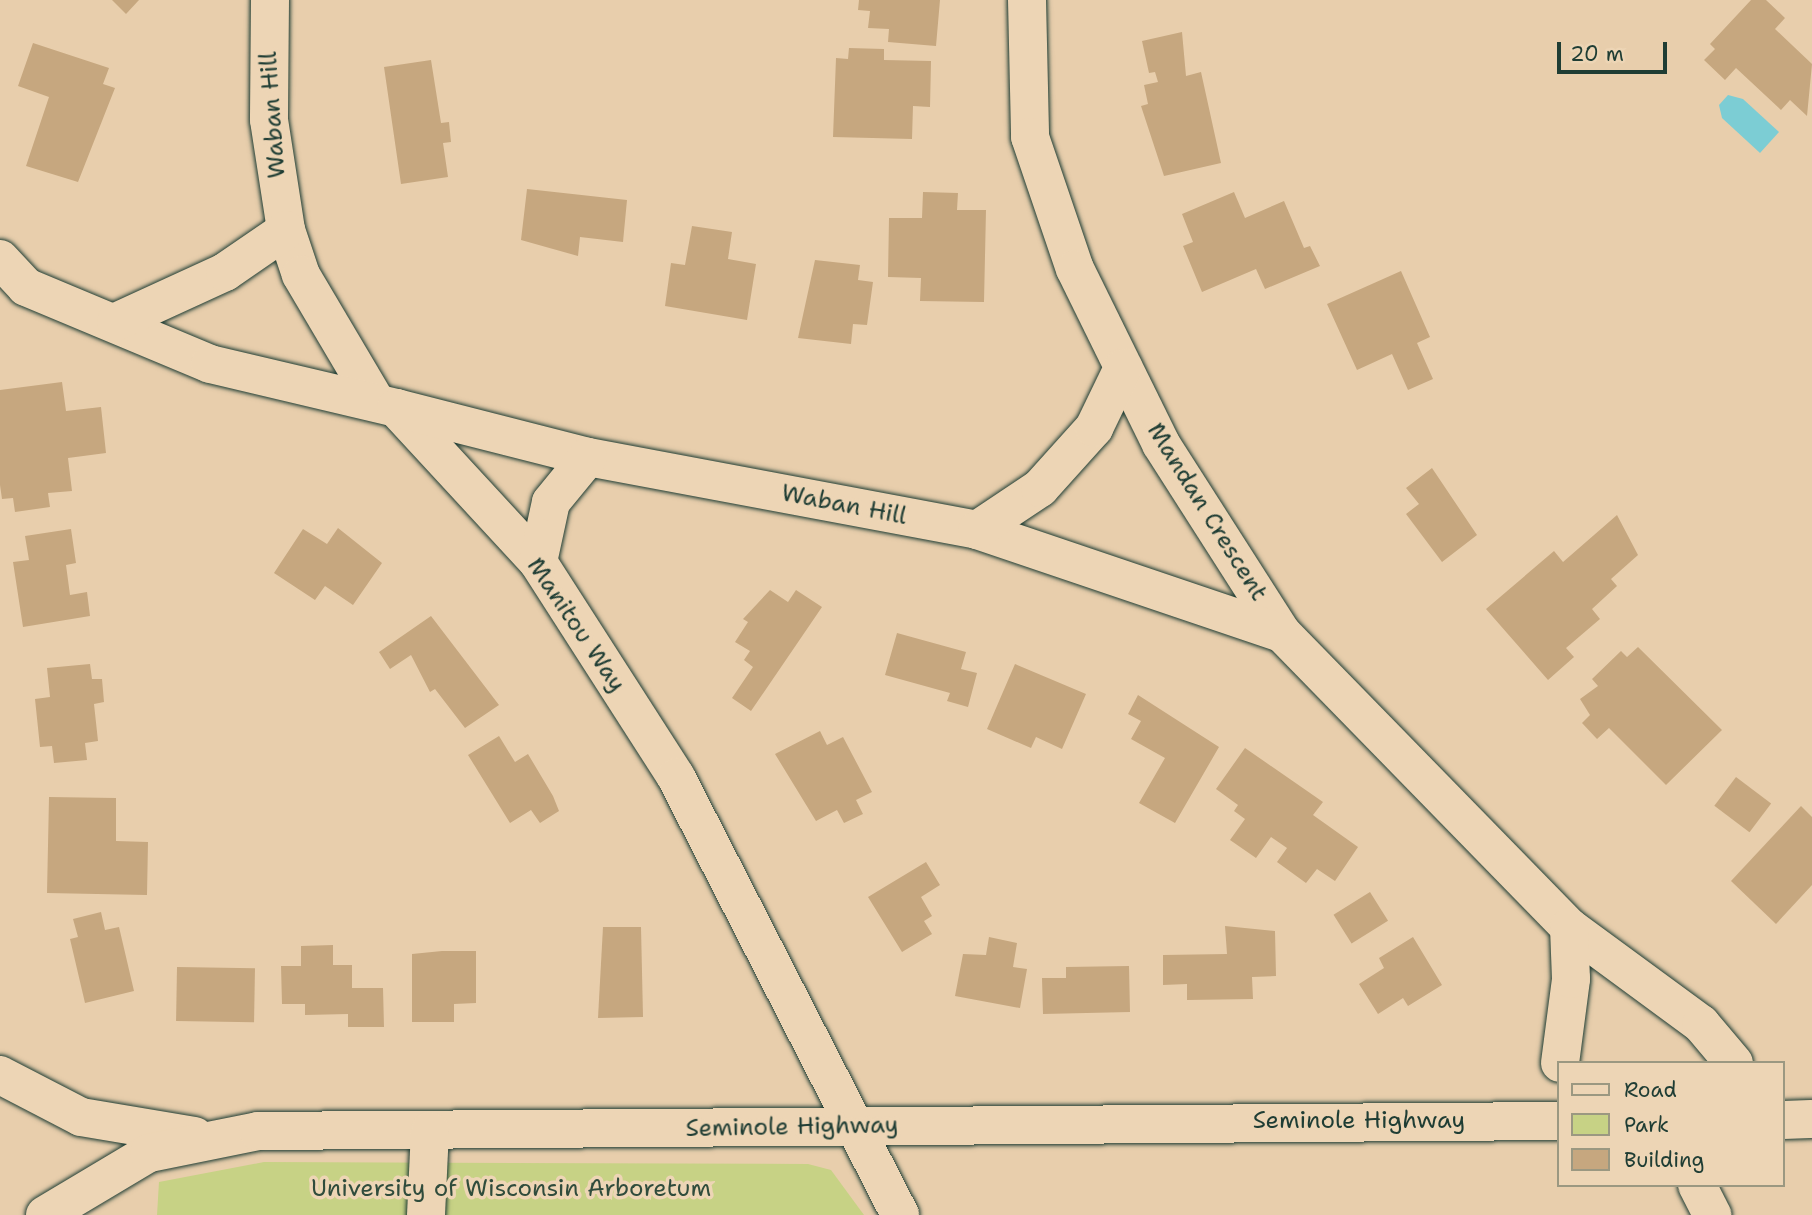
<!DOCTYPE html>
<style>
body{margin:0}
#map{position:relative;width:1812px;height:1215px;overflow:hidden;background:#e8ceac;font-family:"Shantell Sans",sans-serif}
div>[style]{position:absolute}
.green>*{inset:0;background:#c7d285}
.water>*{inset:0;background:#7ccdd4}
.building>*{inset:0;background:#c6a77f;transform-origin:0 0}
.roads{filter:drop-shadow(0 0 2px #1f3d34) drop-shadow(0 0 2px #1f3d34)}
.minor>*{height:38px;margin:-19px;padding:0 19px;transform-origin:19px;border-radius:19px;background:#edd5b5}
span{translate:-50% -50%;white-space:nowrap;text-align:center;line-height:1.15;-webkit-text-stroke:7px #edd5b5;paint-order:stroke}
.street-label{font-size:24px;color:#1f3d34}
.park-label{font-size:24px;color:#304c3c}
.legend{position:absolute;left:1557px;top:1061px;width:228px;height:126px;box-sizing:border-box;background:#edd5b5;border:2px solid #9b9881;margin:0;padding:9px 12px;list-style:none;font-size:21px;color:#1f3d34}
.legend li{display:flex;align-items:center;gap:14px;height:35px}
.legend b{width:35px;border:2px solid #9b9881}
.scale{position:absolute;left:1557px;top:42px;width:110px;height:32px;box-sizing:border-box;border:4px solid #1f3d34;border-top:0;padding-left:9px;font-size:21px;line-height:24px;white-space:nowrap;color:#1f3d34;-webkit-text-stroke:5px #edd5b5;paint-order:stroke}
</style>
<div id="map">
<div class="green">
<i style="clip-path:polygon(264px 1162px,808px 1164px,831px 1170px,864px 1215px,157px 1215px,159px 1182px)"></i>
</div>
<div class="water">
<i style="clip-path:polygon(1728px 95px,1743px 99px,1779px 132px,1760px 153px,1722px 118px,1719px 105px)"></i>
</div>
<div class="building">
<i style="clip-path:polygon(112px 0,139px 0,126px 14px)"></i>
<i style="clip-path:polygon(859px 0,940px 0,936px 46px,888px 42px,889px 29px,868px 28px,870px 11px,858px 10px)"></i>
<i style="clip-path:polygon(1751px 0,1766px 0,1785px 18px,1775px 29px,1812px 64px,1807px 116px,1790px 100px,1781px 110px,1736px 68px,1725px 80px,1704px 60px,1715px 49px,1710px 44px)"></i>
<i style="clip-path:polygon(1182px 32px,1186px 76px,1201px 72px,1221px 163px,1164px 176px,1141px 106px,1148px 104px,1144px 85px,1158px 82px,1155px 72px,1149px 73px,1142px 41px)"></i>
<i style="clip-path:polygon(33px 43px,109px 68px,103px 84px,115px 88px,78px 182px,26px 166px,49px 97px,18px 86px)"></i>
<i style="clip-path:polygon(849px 48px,884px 49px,884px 60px,931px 61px,930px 107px,913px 106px,912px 139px,833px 137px,836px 58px,848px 59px)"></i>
<i style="clip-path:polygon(431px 60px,441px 123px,449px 122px,451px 142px,443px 143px,448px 177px,401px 184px,384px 67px)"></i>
<i style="clip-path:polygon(527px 189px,627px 200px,623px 242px,580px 237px,578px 256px,521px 240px)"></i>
<i style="clip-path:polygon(923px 192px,958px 193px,957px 210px,986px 210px,984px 302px,920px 301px,921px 278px,888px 277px,889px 218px,922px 218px)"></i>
<i style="clip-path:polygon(1234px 192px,1245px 218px,1284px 201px,1304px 248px,1310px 246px,1320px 266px,1265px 289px,1256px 269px,1202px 292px,1183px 246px,1193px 242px,1182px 214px)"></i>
<i style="clip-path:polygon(692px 226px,732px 232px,728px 259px,756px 264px,747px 320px,665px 306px,671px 263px,685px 265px)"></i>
<i style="clip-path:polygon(815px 260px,860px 265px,858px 280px,873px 282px,867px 325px,853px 324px,851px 344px,798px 338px)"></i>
<i style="clip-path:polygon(1401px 271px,1430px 337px,1417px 343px,1433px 379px,1408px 390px,1392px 354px,1357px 370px,1327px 304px)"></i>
<i style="clip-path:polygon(62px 382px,66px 411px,101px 407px,106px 453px,68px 458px,72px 491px,48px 493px,50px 507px,15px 512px,13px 498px,2px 499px,0 485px,0 390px)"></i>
<i style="clip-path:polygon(1432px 468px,1477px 535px,1442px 562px,1406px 514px,1419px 504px,1406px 488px)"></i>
<i style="clip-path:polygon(1617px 515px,1638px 555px,1611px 579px,1617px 586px,1592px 609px,1600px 619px,1566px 648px,1574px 657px,1548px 680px,1486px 609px,1554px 551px,1563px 562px)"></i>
<i style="clip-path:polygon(338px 528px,382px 563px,353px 605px,325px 586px,315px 600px,274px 573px,303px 529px,327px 544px)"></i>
<i style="clip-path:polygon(71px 529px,76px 563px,66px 565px,70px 595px,87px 592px,90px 616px,23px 627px,13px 562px,29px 560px,25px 536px)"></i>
<i style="clip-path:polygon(770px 590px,788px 602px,796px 590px,822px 607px,751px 711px,732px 698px,753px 667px,744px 660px,750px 651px,735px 642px,748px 622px,743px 619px)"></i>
<i style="clip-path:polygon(431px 616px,499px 705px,465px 728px,435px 689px,430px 692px,411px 655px,390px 669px,379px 652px)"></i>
<i style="clip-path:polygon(897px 633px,966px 652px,961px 669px,977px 673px,968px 707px,947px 701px,950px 693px,885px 675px)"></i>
<i style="clip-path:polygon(1638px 647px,1722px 730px,1666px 785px,1609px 728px,1597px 739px,1582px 723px,1590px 715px,1580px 699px,1598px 686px,1592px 679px,1621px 651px,1627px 657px)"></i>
<i style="clip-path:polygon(90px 664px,92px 679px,102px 679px,104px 702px,94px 704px,98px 741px,85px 743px,87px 760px,54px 763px,52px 746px,40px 747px,35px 699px,50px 697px,47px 668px)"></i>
<i style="clip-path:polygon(1015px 664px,1086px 694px,1062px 749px,1036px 737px,1031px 748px,987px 729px)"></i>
<i style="clip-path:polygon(1138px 695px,1219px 747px,1175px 823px,1139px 803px,1165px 758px,1131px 739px,1141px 721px,1128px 714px)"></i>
<i style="clip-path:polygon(820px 731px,827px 745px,843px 737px,872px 792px,856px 800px,863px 814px,844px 823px,837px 810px,816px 821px,775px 754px)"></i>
<i style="clip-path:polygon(499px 736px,515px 762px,528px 754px,553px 796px,559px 811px,540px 823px,531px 810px,510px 823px,468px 755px)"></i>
<i style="clip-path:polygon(1245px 748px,1323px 802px,1313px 815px,1358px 847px,1335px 881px,1317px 869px,1306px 883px,1277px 862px,1287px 848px,1271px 837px,1256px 858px,1230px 840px,1245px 819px,1234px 811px,1238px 805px,1216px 789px)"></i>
<i style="left:1736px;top:777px;width:44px;height:36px;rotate:37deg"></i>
<i style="clip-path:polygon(49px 797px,116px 798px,116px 841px,148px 842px,147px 895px,47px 893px)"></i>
<i style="clip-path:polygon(1801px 806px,1812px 817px,1812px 885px,1776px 924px,1731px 881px)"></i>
<i style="clip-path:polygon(926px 862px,940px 885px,921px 897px,932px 916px,924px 921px,932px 934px,902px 952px,868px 897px)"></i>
<i style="left:1370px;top:892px;width:34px;height:43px;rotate:58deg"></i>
<i style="clip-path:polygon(101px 912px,105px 930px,119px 927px,134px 991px,85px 1003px,70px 939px,78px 937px,73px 919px)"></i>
<i style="clip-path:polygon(1225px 926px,1275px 931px,1276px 976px,1252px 977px,1253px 999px,1187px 1000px,1187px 984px,1163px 985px,1163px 955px,1227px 954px)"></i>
<i style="clip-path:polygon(603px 927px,641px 927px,643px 1017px,598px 1018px)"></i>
<i style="clip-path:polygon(989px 937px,1017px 943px,1013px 967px,1027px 969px,1020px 1008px,955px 996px,963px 954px,986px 955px)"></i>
<i style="clip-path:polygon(1413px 937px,1442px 985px,1408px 1006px,1403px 998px,1378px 1014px,1359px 984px,1384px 968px,1379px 958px)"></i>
<i style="clip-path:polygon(333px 945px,333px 965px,352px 965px,352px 988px,383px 988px,384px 1027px,348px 1027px,348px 1014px,305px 1015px,305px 1004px,282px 1004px,281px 966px,301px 966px,301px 946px)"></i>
<i style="clip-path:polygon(442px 951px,476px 951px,476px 1003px,454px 1004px,454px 1022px,412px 1022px,412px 954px)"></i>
<i style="clip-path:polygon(1129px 966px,1130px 1012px,1043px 1014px,1042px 978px,1066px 978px,1066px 967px)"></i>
<i style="left:177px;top:967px;width:78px;height:54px;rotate:1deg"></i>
</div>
<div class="roads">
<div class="minor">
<i style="left:270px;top:0;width:120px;rotate:90.5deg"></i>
<i style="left:269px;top:120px;width:111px;rotate:81.2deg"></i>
<i style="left:286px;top:230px;width:47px;rotate:71.6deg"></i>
<i style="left:301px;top:275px;width:145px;rotate:59.4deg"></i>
<i style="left:1027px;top:0;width:137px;rotate:88.7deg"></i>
<i style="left:1030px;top:137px;width:139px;rotate:71.2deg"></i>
<i style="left:1075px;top:269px;width:195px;rotate:63.8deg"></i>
<i style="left:1161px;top:444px;width:224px;rotate:57.4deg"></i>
<i style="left:1282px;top:633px;width:411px;rotate:45.7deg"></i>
<i style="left:1569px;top:927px;width:164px;rotate:36.3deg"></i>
<i style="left:1701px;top:1024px;width:51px;rotate:49.8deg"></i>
<i style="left:0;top:259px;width:38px;rotate:47deg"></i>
<i style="left:26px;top:287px;width:199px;rotate:22.7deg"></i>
<i style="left:210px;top:364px;width:191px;rotate:13.3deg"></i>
<i style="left:396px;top:408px;width:209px;rotate:47.3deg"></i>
<i style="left:538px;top:562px;width:255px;rotate:57.3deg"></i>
<i style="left:676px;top:777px;width:492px;rotate:62.9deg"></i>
<i style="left:116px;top:322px;width:120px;rotate:-24.6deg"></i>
<i style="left:225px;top:272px;width:74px;rotate:-34.5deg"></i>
<i style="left:396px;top:408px;width:198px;rotate:14.3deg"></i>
<i style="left:588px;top:457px;width:396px;rotate:10.6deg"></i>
<i style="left:977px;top:530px;width:322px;rotate:18.7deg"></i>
<i style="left:977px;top:530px;width:76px;rotate:-33.7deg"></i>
<i style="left:1040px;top:488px;width:81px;rotate:-48deg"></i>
<i style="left:1094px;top:428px;width:67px;rotate:-64.2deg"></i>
<i style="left:538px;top:562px;width:61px;rotate:-77.8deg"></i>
<i style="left:551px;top:502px;width:58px;rotate:-50.6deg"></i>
<i style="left:1560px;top:1063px;width:85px;rotate:-82.5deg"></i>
<i style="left:1571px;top:979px;width:52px;rotate:-92.2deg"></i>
<i style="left:0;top:1075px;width:91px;rotate:27.4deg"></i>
<i style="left:81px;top:1117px;width:115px;rotate:9.5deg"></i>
<i style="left:1782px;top:1120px;width:30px;rotate:-2deg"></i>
<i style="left:1697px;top:1185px;width:34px;rotate:63deg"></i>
<i style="left:45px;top:1215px;width:121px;rotate:-30.8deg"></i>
<i style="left:149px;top:1153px;width:111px;rotate:-11.4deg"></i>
<i style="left:258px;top:1131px;width:1300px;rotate:-0.44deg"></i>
<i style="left:426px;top:1215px;width:84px;rotate:-87.3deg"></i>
</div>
</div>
<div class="street-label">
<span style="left:273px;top:115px;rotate:-94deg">Waban Hill</span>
<span style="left:844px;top:505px;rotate:11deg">Waban Hill</span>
<span style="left:1207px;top:512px;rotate:58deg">Mandan Crescent</span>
<span style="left:576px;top:625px;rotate:56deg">Manitou Way</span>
<span style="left:1359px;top:1121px">Seminole Highway</span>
<span style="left:792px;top:1127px;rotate:-1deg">Seminole Highway</span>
</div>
<div class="park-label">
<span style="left:511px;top:1189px">University of Wisconsin Arboretum</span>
</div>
<ul class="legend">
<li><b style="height:9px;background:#edd5b5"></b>Road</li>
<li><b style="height:19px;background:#c7d285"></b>Park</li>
<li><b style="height:19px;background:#c6a77f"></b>Building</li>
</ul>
<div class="scale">20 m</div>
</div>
